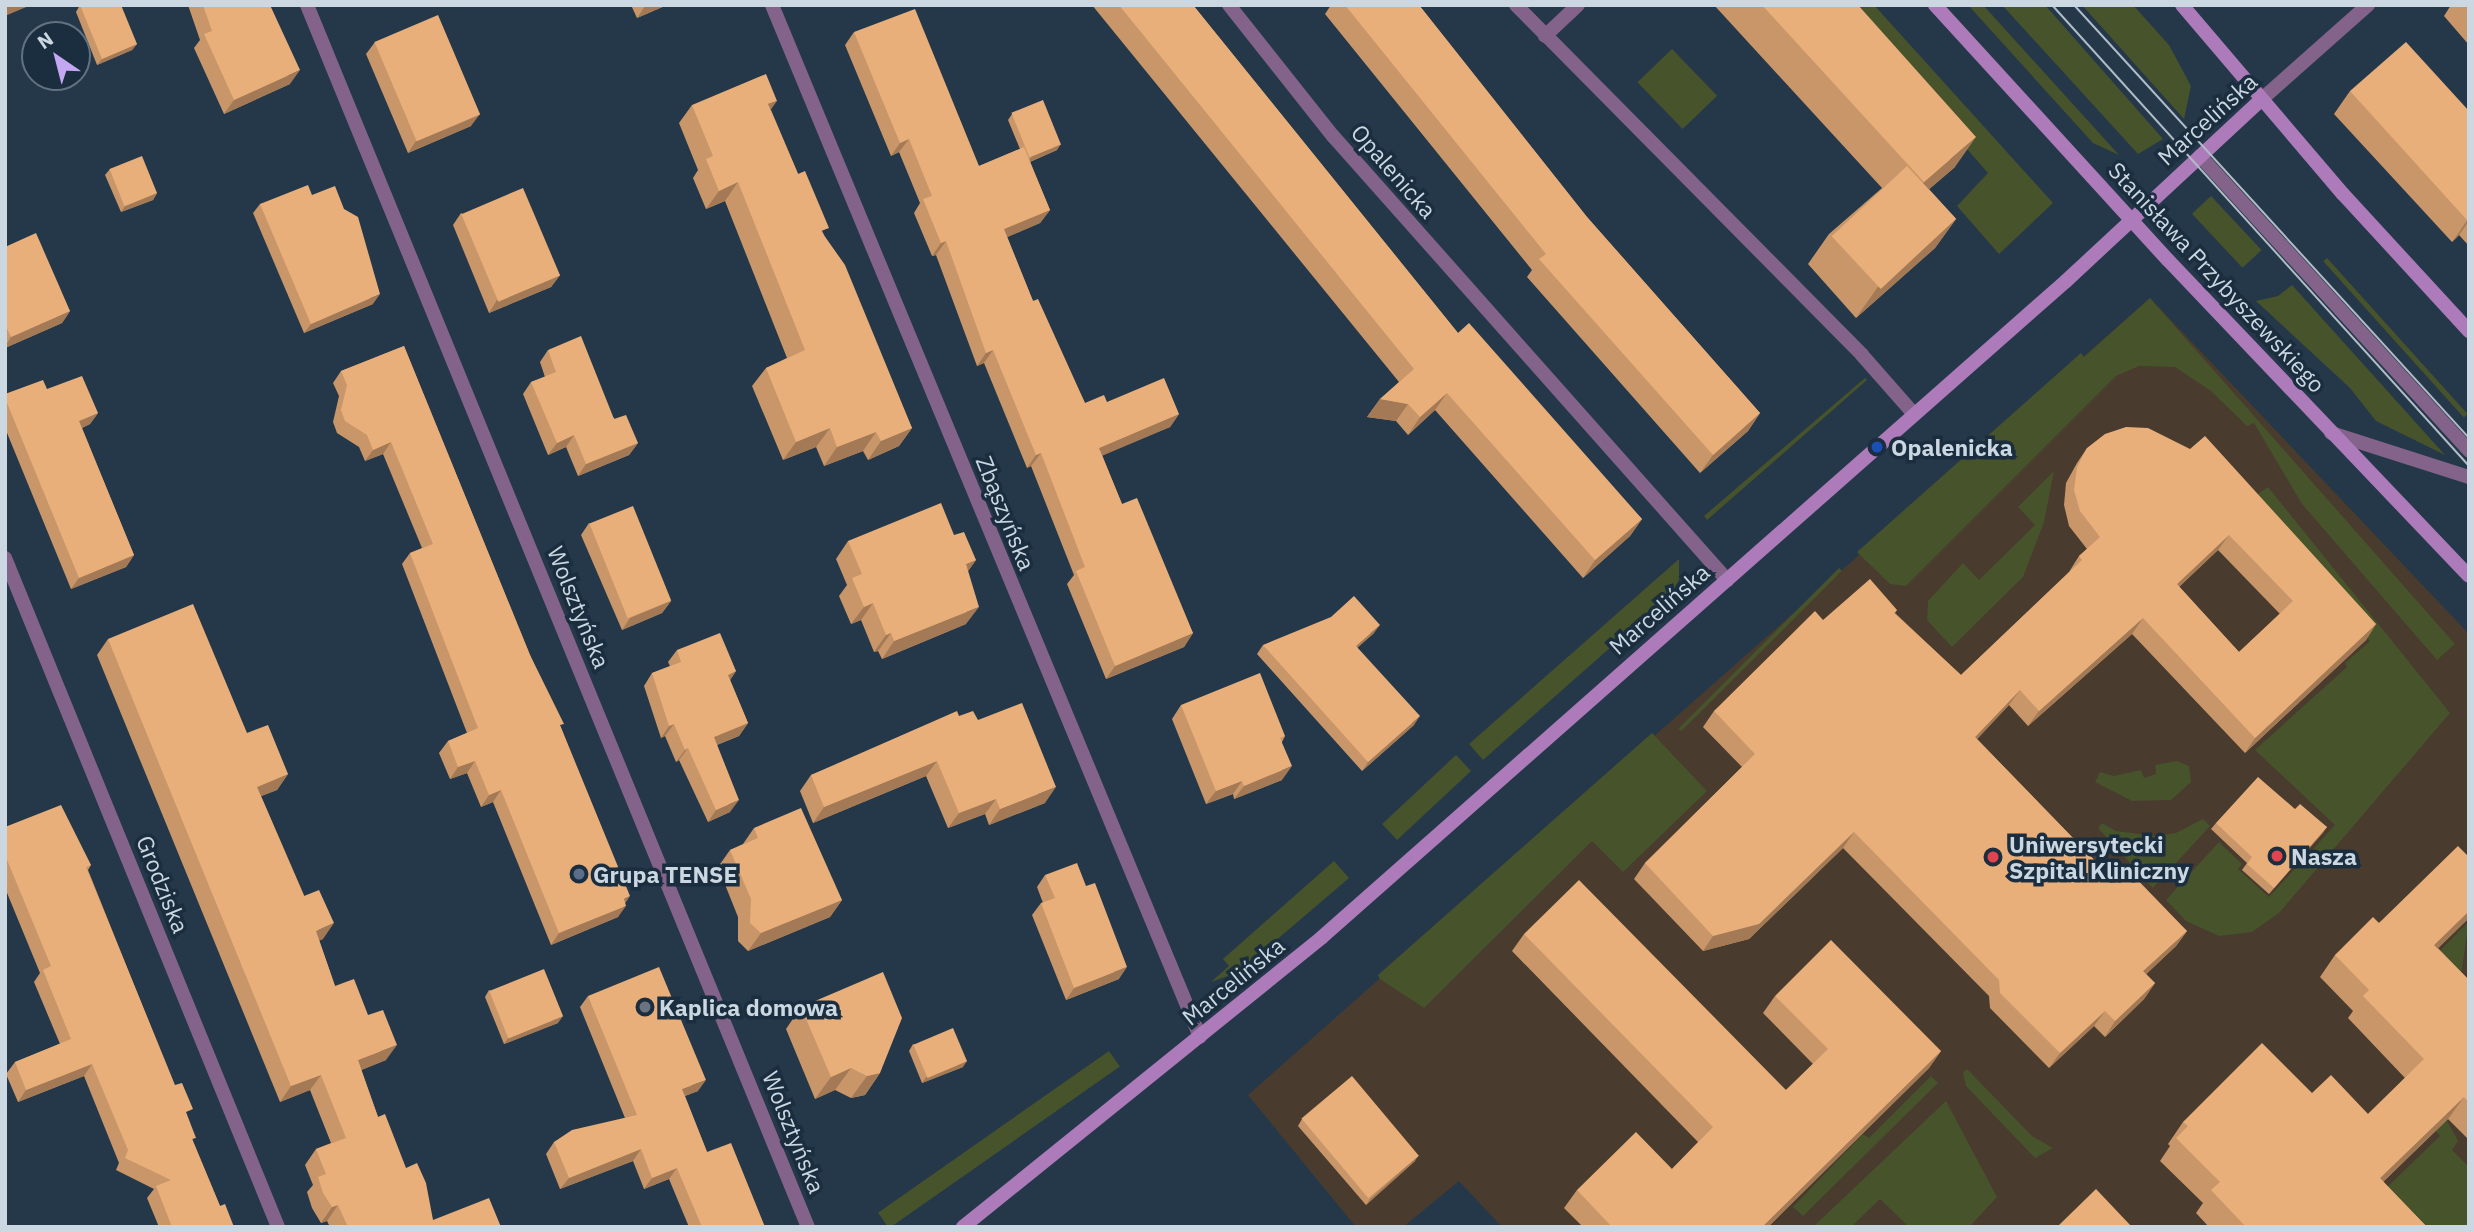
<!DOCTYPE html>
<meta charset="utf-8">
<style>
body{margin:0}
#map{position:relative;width:2474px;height:1232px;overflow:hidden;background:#253849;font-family:"IBM Plex Sans",sans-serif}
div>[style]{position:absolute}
.medical>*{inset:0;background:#493b2d}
.green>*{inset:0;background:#47532a;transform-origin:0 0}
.lane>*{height:14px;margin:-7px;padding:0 7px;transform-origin:7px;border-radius:7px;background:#83638a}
.street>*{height:14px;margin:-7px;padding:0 7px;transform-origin:7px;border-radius:7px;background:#83638a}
.secondary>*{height:14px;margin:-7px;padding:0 7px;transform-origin:7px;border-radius:7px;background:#ad7bb9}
.tram>*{height:2px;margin:-1px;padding:0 1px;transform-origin:1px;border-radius:1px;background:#afbcc7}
.wall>*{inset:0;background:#c89669}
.shaded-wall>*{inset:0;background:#a37a55}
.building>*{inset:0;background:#e9af7a;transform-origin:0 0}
.dots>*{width:19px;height:19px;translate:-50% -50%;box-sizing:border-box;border:4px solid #1b2e3f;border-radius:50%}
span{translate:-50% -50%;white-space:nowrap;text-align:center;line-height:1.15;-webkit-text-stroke:7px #1b2e3f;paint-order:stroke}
.street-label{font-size:23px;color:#cbd7e1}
.poi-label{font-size:23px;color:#cbd7e1;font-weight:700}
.left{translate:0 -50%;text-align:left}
.frame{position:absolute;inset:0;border:7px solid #cbd7e1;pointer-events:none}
.north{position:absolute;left:21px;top:21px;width:70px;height:70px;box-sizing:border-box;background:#1b2e3f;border:2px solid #617280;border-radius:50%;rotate:325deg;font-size:19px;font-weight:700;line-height:28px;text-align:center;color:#cbd7e1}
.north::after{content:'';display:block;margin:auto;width:24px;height:32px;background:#c3a7f2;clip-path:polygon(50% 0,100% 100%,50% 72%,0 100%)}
</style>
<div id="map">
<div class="medical">
<i style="clip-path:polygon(2150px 298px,2469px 634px,2469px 1227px,1502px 1227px,1459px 1181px,1403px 1227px,1356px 1227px,1248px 1095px)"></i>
</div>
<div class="green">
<i style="clip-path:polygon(1841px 5px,1874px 5px,2053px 203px,1999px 254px,1957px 206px,1988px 173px)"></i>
<i style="clip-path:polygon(1968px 5px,1983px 5px,2119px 155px,2093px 143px)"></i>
<i style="clip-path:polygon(2002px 5px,2045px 5px,2163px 139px,2138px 154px)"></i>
<i style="clip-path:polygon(2082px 5px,2133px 5px,2169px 45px,2191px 86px,2184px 119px)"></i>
<i style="left:1672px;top:49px;width:65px;height:48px;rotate:46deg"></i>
<i style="left:2211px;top:196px;width:74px;height:26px;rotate:47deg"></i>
<i style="left:2327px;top:258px;width:210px;height:5px;rotate:48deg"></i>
<i style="clip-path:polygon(2292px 285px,2445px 455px,2376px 421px,2350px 388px,2256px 301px,2278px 296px)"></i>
<i style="clip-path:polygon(2150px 298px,2455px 644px,2437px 660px,2302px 504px,2254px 423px,2247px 426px,2211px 391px,2175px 367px,2139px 366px,2116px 376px,1906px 586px,1890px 584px,1857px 552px,2081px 353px,2084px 357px)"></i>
<i style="clip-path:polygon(1865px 378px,1867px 380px,1707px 520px,1704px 516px)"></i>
<i style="clip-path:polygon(2054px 471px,2044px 522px,2023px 577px,1952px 647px,1927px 620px,1928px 601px,1963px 563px,1979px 580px,2035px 525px,2018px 507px)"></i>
<i style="clip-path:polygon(2268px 487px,2450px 713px,2279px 913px,2252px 932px,2219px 936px,2186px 921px,2166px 900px,2219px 842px,2242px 864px,2238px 869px,2269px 897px,2335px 825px,2255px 750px,2347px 667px,2345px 663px,2370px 641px,2257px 519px,2255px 496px)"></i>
<i style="clip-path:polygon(1679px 559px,1679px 580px,1671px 594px,1483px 760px,1469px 744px)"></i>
<i style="left:1839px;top:568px;width:4px;height:227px;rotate:45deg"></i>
<i style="clip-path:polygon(1652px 733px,1707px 791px,1623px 872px,1592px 841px,1424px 1008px,1380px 979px,1378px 975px)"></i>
<i style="left:1456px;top:755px;width:22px;height:101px;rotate:47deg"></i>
<i style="clip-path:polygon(2177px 761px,2189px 766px,2191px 782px,2171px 800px,2132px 801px,2095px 782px,2100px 772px,2114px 776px,2141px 770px,2144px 778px,2156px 774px,2155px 765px)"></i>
<i style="clip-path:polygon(2203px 819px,2210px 826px,2153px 888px,2098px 828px,2102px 823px,2116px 831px,2155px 836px,2176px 833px)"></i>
<i style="clip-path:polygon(1334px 861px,1349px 878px,1239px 972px,1211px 982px,1229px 966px,1223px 959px)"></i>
<i style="clip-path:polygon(2469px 921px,2461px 975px,2429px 962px)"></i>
<i style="left:1109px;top:1051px;width:19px;height:282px;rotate:55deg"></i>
<i style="clip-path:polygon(1967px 1069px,2032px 1136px,2053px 1148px,2035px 1158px,1966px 1086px,1963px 1073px)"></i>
<i style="clip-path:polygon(1931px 1076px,1938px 1083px,1803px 1216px,1793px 1207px,1863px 1134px,1869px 1138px)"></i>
<i style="clip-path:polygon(1946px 1101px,1997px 1197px,1970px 1226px,1909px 1227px,1880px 1199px,1851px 1227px,1813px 1227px)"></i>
<i style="clip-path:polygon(2445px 1117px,2458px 1141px,2452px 1150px,2469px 1167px,2469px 1227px,2403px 1227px,2376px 1198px,2440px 1136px,2432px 1127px)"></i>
</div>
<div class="lane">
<i style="left:1516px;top:5px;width:492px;rotate:45.3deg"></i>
<i style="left:1862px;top:355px;width:79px;rotate:48.6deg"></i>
<i style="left:1545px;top:36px;width:45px;rotate:-43.2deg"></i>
<i style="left:2200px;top:156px;width:399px;rotate:47.6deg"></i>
<i style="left:2331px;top:433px;width:145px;rotate:17.7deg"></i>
</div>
<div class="street">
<i style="left:307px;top:5px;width:1321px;rotate:67.71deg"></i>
<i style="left:772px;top:5px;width:1117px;rotate:67.47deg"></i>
<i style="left:1229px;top:5px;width:167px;rotate:51.6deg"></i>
<i style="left:1333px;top:136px;width:594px;rotate:48.41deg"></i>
<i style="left:2262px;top:99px;width:142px;rotate:-41.6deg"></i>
<i style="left:5px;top:558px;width:723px;rotate:67.8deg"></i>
</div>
<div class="secondary">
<i style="left:1935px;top:5px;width:345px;rotate:47.6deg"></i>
<i style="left:2168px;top:260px;width:436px;rotate:46.4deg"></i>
<i style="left:2182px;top:5px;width:248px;rotate:49.6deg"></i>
<i style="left:2343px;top:194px;width:186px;rotate:47.4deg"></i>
<i style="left:963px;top:1227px;width:460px;rotate:-38.9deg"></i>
<i style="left:1321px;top:938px;width:993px;rotate:-41.41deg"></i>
<i style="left:2066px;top:281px;width:267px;rotate:-42.9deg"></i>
</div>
<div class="tram">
<i style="left:2052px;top:5px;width:622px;rotate:47.87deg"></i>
<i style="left:2074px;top:5px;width:586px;rotate:47.63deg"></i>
</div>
<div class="wall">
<i style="clip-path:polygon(80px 5px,137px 44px,132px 50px,97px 65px,76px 12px)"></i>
<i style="clip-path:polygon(188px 5px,270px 5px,290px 84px,224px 114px,194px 48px,200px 40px)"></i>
<i style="clip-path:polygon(631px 5px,667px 5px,637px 18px)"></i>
<i style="clip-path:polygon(1092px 5px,1193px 5px,1458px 333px,1642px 519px,1630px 536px,1583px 578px,1435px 410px,1408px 435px,1396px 421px,1367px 417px,1380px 399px,1399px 382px)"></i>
<i style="clip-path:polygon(1331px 5px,1419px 5px,1587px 217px,1760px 413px,1748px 431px,1700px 473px,1527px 277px,1532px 270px,1325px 14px)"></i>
<i style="clip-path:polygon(1714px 5px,1858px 5px,1955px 167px,1929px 189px,1956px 219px,1935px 248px,1856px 318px,1808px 264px,1829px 234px,1882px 188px)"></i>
<i style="clip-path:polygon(2451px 5px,2469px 5px,2469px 45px,2444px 16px)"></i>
<i style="clip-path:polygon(854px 32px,979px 166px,1020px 149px,1008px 120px,1012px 114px,1057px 150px,1030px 162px,1050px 210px,1040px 223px,1007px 237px,1033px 301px,1085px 403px,1107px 402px,1179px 414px,1170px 427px,1102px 455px,1122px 504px,1193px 633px,1184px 647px,1106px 679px,1067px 584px,1074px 575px,1031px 466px,1027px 468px,984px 363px,977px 366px,936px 255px,932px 256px,914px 213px,920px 203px,899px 152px,891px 156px,845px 45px)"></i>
<i style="clip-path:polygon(375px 42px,471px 126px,408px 153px,366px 54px)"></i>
<i style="clip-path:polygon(2350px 91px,2469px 111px,2469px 246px,2459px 235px,2452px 242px,2334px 114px)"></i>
<i style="clip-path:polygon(692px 105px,771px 110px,824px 235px,912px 428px,899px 446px,868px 460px,863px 451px,824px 466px,816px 447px,783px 460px,752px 386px,766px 368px,787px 358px,725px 201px,706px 209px,693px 178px,698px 170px,679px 123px)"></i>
<i style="clip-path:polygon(110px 169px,157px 193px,153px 200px,121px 212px,105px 175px)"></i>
<i style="clip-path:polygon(312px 195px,373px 304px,304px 333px,253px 213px,260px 204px)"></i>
<i style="clip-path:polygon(461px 213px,560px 275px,551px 287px,489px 313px,453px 225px)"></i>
<i style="clip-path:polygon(5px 247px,70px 311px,62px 323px,5px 348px)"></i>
<i style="clip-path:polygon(404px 346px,530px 655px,561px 728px,625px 903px,618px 917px,551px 945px,493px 802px,481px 807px,467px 773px,450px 779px,439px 753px,448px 741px,467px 733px,402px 564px,410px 553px,422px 548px,383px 454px,365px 461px,359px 447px,337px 433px,333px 422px,339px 396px,333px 383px,341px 371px)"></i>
<i style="clip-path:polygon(548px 350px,638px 443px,629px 455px,578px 476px,566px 447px,548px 455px,523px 394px,531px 382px,545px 377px,540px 362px)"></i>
<i style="clip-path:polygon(47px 389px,98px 413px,90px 424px,82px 428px,134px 555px,126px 567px,71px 589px,5px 428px,5px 394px)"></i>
<i style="clip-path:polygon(evenodd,2087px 448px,2376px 624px,2366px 640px,2245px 753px,2132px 634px,2028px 726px,2009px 705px,1977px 739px,2104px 870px,2187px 931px,2176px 946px,2146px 974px,2155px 983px,2144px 999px,2105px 1037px,2094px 1026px,2049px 1068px,1990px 1008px,1989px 996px,1843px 848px,1749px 939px,1703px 951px,1634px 879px,1645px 863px,1742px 767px,1703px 727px,1714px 711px,1823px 620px,1897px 610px,1895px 613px,1961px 675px,2069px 572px,2079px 556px,2087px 549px,2069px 526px,2064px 505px,2066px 483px,2077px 463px,2087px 448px,2218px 550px,2280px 614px,2239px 652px,2179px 587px,2218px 550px)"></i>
<i style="clip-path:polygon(589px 523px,671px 601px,662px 613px,622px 630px,581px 535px)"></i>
<i style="clip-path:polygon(954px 535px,976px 560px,968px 571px,966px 624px,882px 659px,878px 651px,874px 652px,861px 620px,851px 624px,839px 596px,847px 585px,836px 559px,848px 541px)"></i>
<i style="clip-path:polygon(1374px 633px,1357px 648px,1414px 725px,1362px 771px,1257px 654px,1263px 645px)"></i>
<i style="clip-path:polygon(108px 639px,247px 733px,288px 774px,277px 790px,261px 796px,323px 939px,319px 940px,335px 986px,386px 1060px,361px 1070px,378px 1117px,433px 1220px,501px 1227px,330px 1227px,327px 1221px,321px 1223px,312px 1208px,307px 1192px,313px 1185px,305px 1165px,316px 1149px,331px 1143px,310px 1090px,280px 1102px,97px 655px)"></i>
<i style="clip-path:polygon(677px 650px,736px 671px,730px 680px,748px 723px,739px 736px,717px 745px,730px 812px,708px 822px,679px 760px,676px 762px,665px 736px,661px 738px,644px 686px,652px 673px,670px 666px,668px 662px)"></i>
<i style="clip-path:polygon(1181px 705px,1285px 736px,1282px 742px,1282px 780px,1234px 799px,1233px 794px,1206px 804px,1172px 719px)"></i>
<i style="clip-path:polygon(959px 716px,978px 720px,1045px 803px,989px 825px,985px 814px,948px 828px,926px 776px,813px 823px,800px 791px,811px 775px)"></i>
<i style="clip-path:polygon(2295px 809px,2327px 827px,2269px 894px,2242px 870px,2247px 863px,2211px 829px,2216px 823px)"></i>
<i style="clip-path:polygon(5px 827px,91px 865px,88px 870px,187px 1117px,193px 1141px,220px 1206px,234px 1227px,159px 1227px,147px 1198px,154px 1189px,116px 1170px,119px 1163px,84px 1076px,18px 1102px,6px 1074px,15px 1062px,60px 1044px,34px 982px,40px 973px,5px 888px)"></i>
<i style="clip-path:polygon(754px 828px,842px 900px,830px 917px,748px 951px,738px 941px,738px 917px,718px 867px,730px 850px,743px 844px)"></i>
<i style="clip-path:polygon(2469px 857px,2469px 918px,2438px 948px,2469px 980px,2469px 1140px,2448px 1119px,2383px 1182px,2427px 1227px,2209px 1227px,2196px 1213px,2203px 1203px,2160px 1161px,2170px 1146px,2168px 1144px,2183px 1122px,2312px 1093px,2368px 1114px,2405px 1078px,2348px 1018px,2353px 1011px,2320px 977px,2335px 955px)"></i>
<i style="clip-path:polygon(1045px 875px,1119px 979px,1066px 1000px,1032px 915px,1041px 903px,1043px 903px,1037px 887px)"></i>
<i style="clip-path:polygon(1524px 934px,1786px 1090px,1813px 1064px,1763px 1013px,1775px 996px,1941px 1051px,1929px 1068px,1768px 1227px,1583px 1227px,1564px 1208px,1577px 1190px,1672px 1169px,1698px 1142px,1512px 951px)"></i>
<i style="clip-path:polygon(489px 990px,558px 1023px,504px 1044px,485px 997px)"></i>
<i style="clip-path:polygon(588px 996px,698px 1091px,685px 1096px,707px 1152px,765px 1227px,689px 1227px,669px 1179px,644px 1189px,633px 1161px,560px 1189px,546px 1154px,554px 1142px,625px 1118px,580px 1007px)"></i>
<i style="clip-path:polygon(801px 1007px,880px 1073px,865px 1095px,851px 1098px,835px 1090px,815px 1099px,786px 1029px)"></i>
<i style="clip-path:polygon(913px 1044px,963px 1067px,922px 1083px,909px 1051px)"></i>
<i style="clip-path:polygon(1302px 1119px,1415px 1161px,1366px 1205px,1298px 1126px)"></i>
</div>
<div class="shaded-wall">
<i style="clip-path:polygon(5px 5px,31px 5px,5px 16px)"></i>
<i style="clip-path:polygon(647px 5px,667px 5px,637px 18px,645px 6px)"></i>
<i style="clip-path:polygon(137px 44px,132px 50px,97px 65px,102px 59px)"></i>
<i style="clip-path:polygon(300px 70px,290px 84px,224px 114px,234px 100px)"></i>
<i style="clip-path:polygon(777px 101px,764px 119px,768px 104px)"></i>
<i style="clip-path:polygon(480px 114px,471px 126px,408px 153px,416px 141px)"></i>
<i style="clip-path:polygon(1976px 137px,1955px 167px,1903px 212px,1924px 182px)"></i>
<i style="clip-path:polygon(909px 139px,899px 152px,891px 156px,900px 143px)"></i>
<i style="clip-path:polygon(1061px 144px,1057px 150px,1027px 163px,1031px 157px)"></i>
<i style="clip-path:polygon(738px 182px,725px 201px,706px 209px,719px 191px)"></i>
<i style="clip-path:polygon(157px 193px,153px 200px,121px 212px,125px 206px)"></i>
<i style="clip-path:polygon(1050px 210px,1040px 223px,994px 243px,1004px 229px)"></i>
<i style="clip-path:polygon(2469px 218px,2469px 221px,2459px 235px,2452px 242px)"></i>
<i style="clip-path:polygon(1956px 219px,1935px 248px,1856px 318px,1877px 288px)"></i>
<i style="clip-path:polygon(946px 241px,936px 255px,932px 256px,941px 243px)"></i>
<i style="clip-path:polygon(560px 275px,551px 287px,489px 313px,497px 300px)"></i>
<i style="clip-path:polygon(380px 294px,373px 304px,304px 333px,311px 324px)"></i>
<i style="clip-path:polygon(70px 311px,62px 323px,5px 348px,5px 346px,11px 337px)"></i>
<i style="clip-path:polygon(993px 350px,984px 363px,977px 366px,986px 353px)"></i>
<i style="clip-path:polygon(1447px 393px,1435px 410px,1408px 435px,1420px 417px)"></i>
<i style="clip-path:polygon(1380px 399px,1408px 404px,1396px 421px,1367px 417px)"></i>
<i style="clip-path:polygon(98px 413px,90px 424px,71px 432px,79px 421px)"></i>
<i style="clip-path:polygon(1760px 413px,1748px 431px,1700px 473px,1713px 455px)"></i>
<i style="clip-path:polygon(1179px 414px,1170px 427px,1090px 461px,1099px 448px)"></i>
<i style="clip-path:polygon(830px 428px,816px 447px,783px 460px,796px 442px)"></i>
<i style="clip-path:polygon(912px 428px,899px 446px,868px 460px,881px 441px)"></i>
<i style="clip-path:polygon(876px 432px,863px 451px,824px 466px,837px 447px)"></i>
<i style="clip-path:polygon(574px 435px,566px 447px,548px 455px,557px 443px)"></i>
<i style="clip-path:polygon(391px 442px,383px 454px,365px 461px,373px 450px)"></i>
<i style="clip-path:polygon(638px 443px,629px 455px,578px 476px,586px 464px)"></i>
<i style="clip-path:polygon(1041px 453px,1031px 466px,1027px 468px,1036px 455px)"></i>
<i style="clip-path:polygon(1642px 519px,1630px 536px,1583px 578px,1595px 560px)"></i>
<i style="clip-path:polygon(2229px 535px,2218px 550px,2166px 599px,2177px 584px)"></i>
<i style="clip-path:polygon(134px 555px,126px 567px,71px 589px,79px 578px)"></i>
<i style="clip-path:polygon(976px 560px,963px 578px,966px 564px)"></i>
<i style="clip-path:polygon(671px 601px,662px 613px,622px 630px,630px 618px)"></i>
<i style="clip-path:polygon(873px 603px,861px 620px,851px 624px,864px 607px)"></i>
<i style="clip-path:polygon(979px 607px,966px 624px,882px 659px,894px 641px)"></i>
<i style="clip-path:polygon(2143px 618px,2132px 634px,2028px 726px,2039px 711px)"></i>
<i style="clip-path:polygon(2376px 624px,2366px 640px,2245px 753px,2255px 738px)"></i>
<i style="clip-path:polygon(1380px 625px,1374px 633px,1349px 655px,1356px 646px)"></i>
<i style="clip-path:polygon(891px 633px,878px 651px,874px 652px,886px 635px)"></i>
<i style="clip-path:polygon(1193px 633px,1184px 647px,1106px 679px,1115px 666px)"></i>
<i style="clip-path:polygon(736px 671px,728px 683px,728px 675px)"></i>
<i style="clip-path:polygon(2020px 690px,2009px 705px,1965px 752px,1975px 737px)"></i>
<i style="clip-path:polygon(1420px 716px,1414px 725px,1362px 771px,1368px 762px)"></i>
<i style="clip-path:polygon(748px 723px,739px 736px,706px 749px,714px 737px)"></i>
<i style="clip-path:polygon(674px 724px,665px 736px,661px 738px,669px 726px)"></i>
<i style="clip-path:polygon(688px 748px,679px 760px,676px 762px,685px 750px)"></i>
<i style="clip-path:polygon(475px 761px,467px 773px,450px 779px,458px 767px)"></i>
<i style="clip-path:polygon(937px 761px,926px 776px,813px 823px,824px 807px)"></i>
<i style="clip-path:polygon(1292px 766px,1282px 780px,1234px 799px,1244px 786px)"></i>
<i style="clip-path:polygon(288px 774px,277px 790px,246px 802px,257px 787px)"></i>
<i style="clip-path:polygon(1242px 781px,1233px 794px,1206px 804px,1216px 791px)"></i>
<i style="clip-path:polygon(1056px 787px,1045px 803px,989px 825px,1000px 809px)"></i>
<i style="clip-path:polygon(501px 790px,493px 802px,481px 807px,489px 795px)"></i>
<i style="clip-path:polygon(996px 799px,985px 814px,948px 828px,959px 813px)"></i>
<i style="clip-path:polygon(739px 800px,730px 812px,708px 822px,716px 810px)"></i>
<i style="clip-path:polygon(2327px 827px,2323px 833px,2269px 894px,2274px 888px)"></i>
<i style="clip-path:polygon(1854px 832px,1843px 848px,1749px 939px,1703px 951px,1713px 936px)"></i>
<i style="clip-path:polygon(630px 896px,622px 908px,626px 906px,618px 917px,551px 945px,559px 933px)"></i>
<i style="clip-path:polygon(842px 900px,830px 917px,748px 951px,761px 933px)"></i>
<i style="clip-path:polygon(2469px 911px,2469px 918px,2419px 967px,2434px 945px)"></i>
<i style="clip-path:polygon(334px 923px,323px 939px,305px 947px,316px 931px)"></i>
<i style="clip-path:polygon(2187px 931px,2176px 946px,2133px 987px,2143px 971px)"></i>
<i style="clip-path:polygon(1127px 967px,1119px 979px,1066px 1000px,1074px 988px)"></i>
<i style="clip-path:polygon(2155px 983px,2144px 999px,2105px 1037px,2115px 1021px)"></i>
<i style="clip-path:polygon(2105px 1011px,2094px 1026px,2049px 1068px,2060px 1053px)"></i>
<i style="clip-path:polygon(563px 1016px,558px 1023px,504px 1044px,508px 1038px)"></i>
<i style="clip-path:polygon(397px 1045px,386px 1060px,347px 1076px,358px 1060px)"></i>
<i style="clip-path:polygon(1941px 1051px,1929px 1068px,1768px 1227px,1762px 1227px)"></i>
<i style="clip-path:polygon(967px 1061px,963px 1067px,922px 1083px,926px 1077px)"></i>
<i style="clip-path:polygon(92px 1064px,84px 1076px,18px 1102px,26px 1090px)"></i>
<i style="clip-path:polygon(851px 1068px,835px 1090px,815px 1099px,831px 1077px)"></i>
<i style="clip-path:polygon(880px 1073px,865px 1095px,851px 1098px,867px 1076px)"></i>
<i style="clip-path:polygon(321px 1075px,310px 1090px,280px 1102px,291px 1086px)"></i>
<i style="clip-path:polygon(706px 1080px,698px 1091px,674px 1100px,682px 1089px)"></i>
<i style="clip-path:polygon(2464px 1097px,2448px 1119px,2364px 1200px,2380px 1178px)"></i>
<i style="clip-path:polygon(641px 1149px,633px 1161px,560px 1189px,569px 1178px)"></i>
<i style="clip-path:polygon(1419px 1155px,1415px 1161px,1366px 1205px,1370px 1199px)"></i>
<i style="clip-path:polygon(677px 1168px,669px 1179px,644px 1189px,652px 1178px)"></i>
<i style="clip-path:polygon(338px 1205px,327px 1221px,321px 1223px,332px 1207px)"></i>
</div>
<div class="building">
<i style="clip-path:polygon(80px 5px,121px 5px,137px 44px,102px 59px)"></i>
<i style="clip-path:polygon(203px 5px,270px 5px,300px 70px,234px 100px,204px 34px,212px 31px)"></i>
<i style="clip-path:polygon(1119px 5px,1193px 5px,1458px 333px,1469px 323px,1642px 519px,1595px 560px,1447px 393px,1420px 417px,1408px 404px,1380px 399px,1414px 369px)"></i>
<i style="clip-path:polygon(1345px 5px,1419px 5px,1587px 217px,1760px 413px,1713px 455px,1539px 259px,1546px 254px)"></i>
<i style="clip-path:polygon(1762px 5px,1858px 5px,1976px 137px,1924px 182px)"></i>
<i style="clip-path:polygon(915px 9px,979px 166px,1024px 147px,1050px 210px,1004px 229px,1033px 301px,1038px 299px,1085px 403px,1104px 395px,1107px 402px,1164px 378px,1179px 414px,1099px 448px,1122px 504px,1137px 498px,1193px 633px,1115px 666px,1076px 571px,1085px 567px,1041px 453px,1036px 455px,993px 350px,986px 353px,946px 241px,941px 243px,923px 199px,932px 196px,909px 139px,900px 143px,854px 32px)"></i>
<i style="left:438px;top:15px;width:108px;height:69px;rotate:67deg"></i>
<i style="clip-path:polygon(2406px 42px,2469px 111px,2469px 218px,2467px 220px,2350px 91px)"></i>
<i style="clip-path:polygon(766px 74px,777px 101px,768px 104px,798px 174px,805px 171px,829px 228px,821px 231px,845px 265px,912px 428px,881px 441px,876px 432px,837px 447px,830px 428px,796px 442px,766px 368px,805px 350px,738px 182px,719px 191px,706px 159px,713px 156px,692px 105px)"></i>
<i style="left:1043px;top:100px;width:48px;height:34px;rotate:68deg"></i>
<i style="left:142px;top:156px;width:40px;height:35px;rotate:68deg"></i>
<i style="left:1907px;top:166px;width:72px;height:103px;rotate:47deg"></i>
<i style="clip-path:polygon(308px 185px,312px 195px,335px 186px,344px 209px,358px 217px,380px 294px,311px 324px,260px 204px)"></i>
<i style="left:523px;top:188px;width:95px;height:67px;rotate:67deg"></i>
<i style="clip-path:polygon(36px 233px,70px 311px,11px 337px,5px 324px,5px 247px)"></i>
<i style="clip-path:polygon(581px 336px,614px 419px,626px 415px,638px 443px,586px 464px,574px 435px,557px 443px,531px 382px,556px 372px,548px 350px)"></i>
<i style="clip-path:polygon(404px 346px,530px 655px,564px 724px,560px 725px,630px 896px,624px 899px,626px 906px,559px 933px,501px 790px,489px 795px,475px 761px,458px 767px,448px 741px,478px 728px,410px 553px,433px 544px,391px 442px,373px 450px,367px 435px,345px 421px,341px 410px,347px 385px,341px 371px)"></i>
<i style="clip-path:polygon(82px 376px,98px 413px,79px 421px,134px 555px,79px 578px,5px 398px,5px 394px,43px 380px,47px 389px)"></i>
<i style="clip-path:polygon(evenodd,2126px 427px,2148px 428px,2190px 449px,2205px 436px,2376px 624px,2255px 738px,2143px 618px,2039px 711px,2020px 690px,1975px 737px,2104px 870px,2128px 870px,2187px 931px,2143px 971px,2155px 983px,2115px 1021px,2105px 1011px,2060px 1053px,2000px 993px,1999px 980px,1854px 832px,1759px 924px,1713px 936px,1645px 863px,1755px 754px,1714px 711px,1815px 611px,1823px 620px,1870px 579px,1897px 610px,1894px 613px,1961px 675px,2082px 560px,2079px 556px,2100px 537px,2080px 511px,2074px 490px,2077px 467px,2087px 448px,2105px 434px,2126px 427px,2229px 535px,2293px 601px,2239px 652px,2177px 584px,2229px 535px)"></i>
<i style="clip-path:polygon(941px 503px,954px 535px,964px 532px,976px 560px,966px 564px,979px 607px,894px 641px,891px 633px,886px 635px,873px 603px,864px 607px,852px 578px,862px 574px,848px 541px)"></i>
<i style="left:633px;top:506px;width:102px;height:47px;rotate:68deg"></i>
<i style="clip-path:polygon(1354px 596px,1380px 625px,1356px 646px,1420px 716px,1368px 762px,1263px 645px,1331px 617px)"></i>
<i style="clip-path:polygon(193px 604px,247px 733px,268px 725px,288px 774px,257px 787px,304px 896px,319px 890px,334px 923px,316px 931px,335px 986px,354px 979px,368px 1015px,383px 1010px,397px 1045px,358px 1060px,378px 1117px,385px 1114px,406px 1168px,417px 1163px,426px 1183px,433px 1220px,489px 1198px,501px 1227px,348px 1227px,338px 1205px,332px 1207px,323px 1193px,318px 1177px,326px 1174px,316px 1149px,346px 1138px,321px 1075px,291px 1086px,108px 639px)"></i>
<i style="clip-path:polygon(720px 633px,736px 671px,728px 675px,748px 723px,714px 737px,739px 800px,716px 810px,688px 748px,685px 750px,674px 724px,669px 726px,652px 673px,681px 662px,677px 650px)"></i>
<i style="clip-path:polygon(1260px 673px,1285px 736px,1280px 738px,1292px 766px,1244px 786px,1242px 781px,1216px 791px,1181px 705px)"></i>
<i style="clip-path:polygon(1022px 703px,1056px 787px,1000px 809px,996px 799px,959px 813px,937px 761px,824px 807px,811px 775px,957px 711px,959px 716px,973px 711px,978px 720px)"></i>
<i style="clip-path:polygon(2258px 777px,2295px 809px,2300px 804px,2327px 827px,2274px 888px,2247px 864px,2252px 857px,2216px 823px)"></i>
<i style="clip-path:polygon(61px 805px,91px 865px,86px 867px,175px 1085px,182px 1083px,193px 1109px,186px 1112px,196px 1138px,192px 1139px,220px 1206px,225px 1204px,234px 1227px,172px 1227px,156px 1186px,171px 1180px,125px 1158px,128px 1150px,92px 1064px,26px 1090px,15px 1062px,71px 1039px,43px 970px,51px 966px,5px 855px,5px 827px)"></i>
<i style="clip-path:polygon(801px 808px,842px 900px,761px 933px,750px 923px,751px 899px,730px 850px,758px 838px,754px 828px)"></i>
<i style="clip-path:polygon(2458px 846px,2469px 857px,2469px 911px,2434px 945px,2469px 980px,2469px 1102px,2464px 1097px,2380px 1178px,2427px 1227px,2246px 1227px,2211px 1190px,2220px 1182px,2176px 1138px,2188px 1126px,2183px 1122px,2262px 1043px,2312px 1093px,2331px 1075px,2368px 1114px,2424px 1059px,2363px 996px,2369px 990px,2335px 955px,2373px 917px,2379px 923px)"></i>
<i style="clip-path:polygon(1077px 863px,1086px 886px,1095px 883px,1127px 967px,1074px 988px,1041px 903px,1055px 898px,1045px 875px)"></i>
<i style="clip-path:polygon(1579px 880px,1786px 1090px,1828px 1049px,1775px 996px,1831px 940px,1941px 1051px,1762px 1227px,1612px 1227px,1577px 1190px,1636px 1132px,1672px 1169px,1713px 1127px,1524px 934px)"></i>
<i style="clip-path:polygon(659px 967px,706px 1080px,682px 1089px,707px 1152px,731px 1143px,765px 1227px,702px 1227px,677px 1168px,652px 1178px,641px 1149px,569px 1178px,554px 1142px,572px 1130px,637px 1115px,588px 996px)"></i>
<i style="left:544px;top:969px;width:51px;height:59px;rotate:68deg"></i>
<i style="clip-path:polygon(883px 972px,902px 1018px,880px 1073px,867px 1076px,851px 1068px,831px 1077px,801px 1007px)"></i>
<i style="left:953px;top:1028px;width:36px;height:43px;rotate:67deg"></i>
<i style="left:1352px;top:1076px;width:104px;height:66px;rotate:50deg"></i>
<i style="clip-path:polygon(2096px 1189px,2132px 1227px,2057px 1227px)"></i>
</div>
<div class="dots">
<i style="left:1877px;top:447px;background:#1a4fb4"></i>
<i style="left:2277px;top:856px;background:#e0444e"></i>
<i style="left:1993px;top:857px;background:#e0444e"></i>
<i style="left:579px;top:874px;background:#5c6f8a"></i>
<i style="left:645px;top:1007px;background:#6b7280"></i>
</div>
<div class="street-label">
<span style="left:2207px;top:119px;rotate:-42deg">Marcelińska</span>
<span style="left:1394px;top:171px;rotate:49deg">Opalenicka</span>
<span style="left:2217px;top:277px;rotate:47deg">Stanisława Przybyszewskiego</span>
<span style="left:1006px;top:513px;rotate:68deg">Zbąszyńska</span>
<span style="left:579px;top:607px;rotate:68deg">Wolsztyńska</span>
<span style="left:1659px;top:609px;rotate:-41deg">Marcelińska</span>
<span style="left:163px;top:884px;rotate:68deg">Grodziska</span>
<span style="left:1233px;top:981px;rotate:-39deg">Marcelińska</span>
<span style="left:794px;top:1132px;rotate:68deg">Wolsztyńska</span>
</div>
<div class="poi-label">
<span class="left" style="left:1891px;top:447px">Opalenicka</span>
<span class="left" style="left:2009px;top:857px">Uniwersytecki<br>Szpital Kliniczny</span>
<span class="left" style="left:2291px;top:856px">Nasza</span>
<span class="left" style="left:593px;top:874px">Grupa TENSE</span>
<span class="left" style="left:659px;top:1007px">Kaplica domowa</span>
</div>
<div class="frame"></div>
<div class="north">N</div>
</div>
